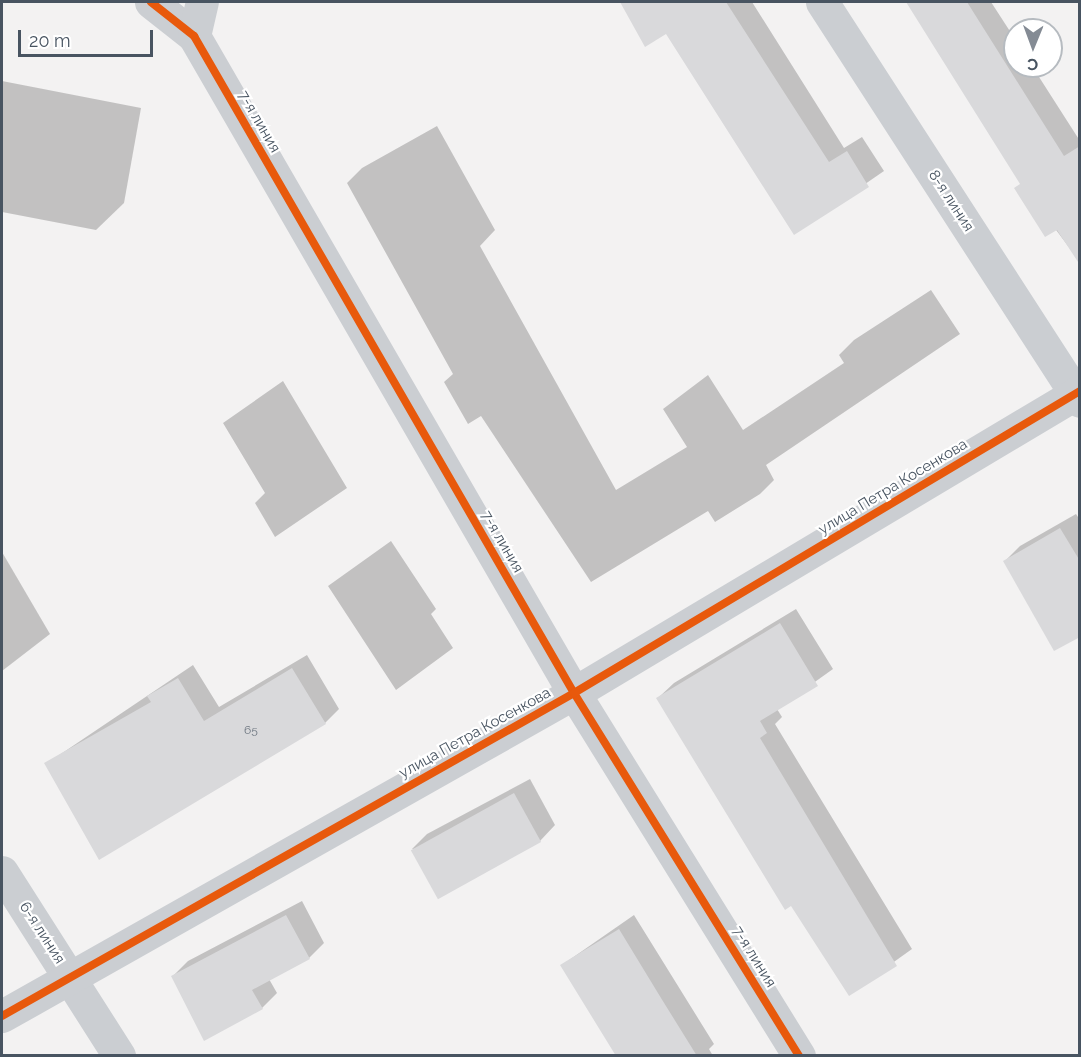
<!DOCTYPE html>
<meta charset="utf-8">
<style>
body{margin:0}
#map{position:relative;width:1081px;height:1057px;overflow:hidden;background:#f3f2f2;font-family:Raleway,sans-serif}
div>[style]{position:absolute}
.shadow>*{inset:0;background:#0003}
.building>*{inset:0;background:#d9d9db;transform-origin:0 0}
.street>*{height:33px;margin:-16.5px;padding:0 16.5px;transform-origin:16.5px;border-radius:16.5px;background:#cbced2}
.cycleway>*{height:8px;margin:-4px;padding:0 4px;transform-origin:4px;border-radius:4px;background:#e8590c}
span{translate:-50% -50%;white-space:nowrap;text-align:center;line-height:1.15;-webkit-text-stroke:4.5px #fff;paint-order:stroke}
.number-label{font-size:12px;color:#6e7781}
.number-label span{-webkit-text-stroke-width:0}
.street-label{font-size:15px;color:#485461}
.frame{position:absolute;inset:0;border:3px solid #485461;pointer-events:none}
.north{position:absolute;left:1003px;top:18px;width:60px;height:60px;box-sizing:border-box;background:#fff;border:2px solid #b6bbc0;border-radius:50%;rotate:181deg;font-size:16px;font-weight:700;line-height:24px;text-align:center;color:#485461}
.north::after{content:'';display:block;margin:auto;width:21px;height:27px;background:#848b94;clip-path:polygon(50% 0,100% 100%,50% 72%,0 100%)}
.scale{position:absolute;left:18px;top:30px;width:135px;height:27px;box-sizing:border-box;border:3px solid #485461;border-top:0;padding-left:8px;font-size:18px;line-height:21px;white-space:nowrap;color:#485461;-webkit-text-stroke:4px #fff;paint-order:stroke}
</style>
<div id="map">
<div class="shadow">
<i style="clip-path:polygon(638px 2px,752px 2px,844px 148px,862px 137px,884px 171px,794px 233px,667px 32px,627px 12px)"></i>
<i style="clip-path:polygon(908px 2px,991px 2px,1015px 39px,1015px 66px,1032px 66px,1080px 141px,1080px 262px,1021px 183px)"></i>
<i style="clip-path:polygon(2px 81px,141px 108px,124px 203px,96px 230px,2px 212px)"></i>
<i style="clip-path:polygon(437px 126px,495px 230px,480px 246px,616px 490px,687px 447px,663px 409px,708px 375px,743px 430px,844px 363px,839px 355px,854px 340px,931px 290px,960px 334px,766px 465px,774px 480px,760px 494px,715px 522px,708px 511px,591px 582px,481px 416px,468px 424px,444px 382px,453px 374px,347px 183px,362px 168px)"></i>
<i style="clip-path:polygon(283px 381px,347px 488px,275px 537px,255px 503px,265px 493px,223px 423px)"></i>
<i style="clip-path:polygon(1076px 514px,1080px 520px,1080px 635px,1005px 561px,1020px 546px)"></i>
<i style="clip-path:polygon(391px 541px,436px 609px,431px 614px,453px 648px,396px 690px,328px 586px)"></i>
<i style="clip-path:polygon(2px 552px,50px 634px,2px 671px)"></i>
<i style="clip-path:polygon(796px 609px,833px 669px,777px 709px,782px 717px,775px 724px,912px 949px,849px 994px,658px 698px,674px 683px)"></i>
<i style="clip-path:polygon(307px 655px,339px 709px,325px 723px,46px 764px,193px 665px,219px 707px)"></i>
<i style="clip-path:polygon(530px 779px,555px 825px,540px 841px,412px 849px,427px 834px)"></i>
<i style="clip-path:polygon(302px 901px,324px 943px,309px 958px,269px 979px,277px 993px,262px 1008px,172px 977px,188px 961px)"></i>
<i style="clip-path:polygon(634px 915px,714px 1044px,709px 1049px,713px 1056px,618px 1056px,562px 965px)"></i>
</div>
<div class="building">
<i style="clip-path:polygon(620px 2px,726px 2px,829px 162px,847px 151px,869px 187px,794px 235px,666px 34px,645px 47px)"></i>
<i style="clip-path:polygon(906px 2px,967px 2px,1064px 156px,1080px 146px,1080px 265px,1057px 230px,1045px 237px,1014px 188px,1020px 184px)"></i>
<i style="clip-path:polygon(1060px 528px,1080px 561px,1080px 637px,1054px 651px,1003px 561px)"></i>
<i style="clip-path:polygon(780px 623px,818px 686px,760px 721px,767px 733px,760px 738px,897px 966px,849px 996px,791px 906px,785px 910px,656px 698px)"></i>
<i style="clip-path:polygon(292px 668px,326px 724px,99px 860px,44px 763px,151px 702px,147px 696px,178px 678px,204px 721px)"></i>
<i style="left:514px;top:793px;width:56px;height:118px;rotate:61deg"></i>
<i style="clip-path:polygon(286px 915px,310px 959px,252px 990px,263px 1009px,204px 1041px,171px 976px)"></i>
<i style="clip-path:polygon(619px 929px,661px 998px,697px 1056px,616px 1056px,560px 965px)"></i>
</div>
<div class="street">
<i style="left:151px;top:2px;width:55px;rotate:38.3deg"></i>
<i style="left:194px;top:36px;width:759px;rotate:59.96deg"></i>
<i style="left:574px;top:693px;width:427px;rotate:58.2deg"></i>
<i style="left:822px;top:2px;width:475px;rotate:57.1deg"></i>
<i style="left:194px;top:36px;width:35px;rotate:-77deg"></i>
<i style="left:2px;top:872px;width:218px;rotate:57.5deg"></i>
<i style="left:2px;top:1016px;width:657px;rotate:-29.45deg"></i>
<i style="left:574px;top:693px;width:589px;rotate:-30.83deg"></i>
</div>
<div class="cycleway">
<i style="left:151px;top:2px;width:55px;rotate:38.3deg"></i>
<i style="left:194px;top:36px;width:759px;rotate:59.96deg"></i>
<i style="left:574px;top:693px;width:427px;rotate:58.2deg"></i>
<i style="left:2px;top:1016px;width:657px;rotate:-29.45deg"></i>
<i style="left:574px;top:693px;width:589px;rotate:-30.83deg"></i>
</div>
<div class="number-label">
<span style="left:251px;top:731px">65</span>
</div>
<div class="street-label">
<span style="left:259px;top:122px;rotate:60deg">7-я линия</span>
<span style="left:951px;top:201px;rotate:57deg">8-я линия</span>
<span style="left:893px;top:487px;rotate:-31deg">улица Петра Косенкова</span>
<span style="left:502px;top:542px;rotate:60deg">7-я линия</span>
<span style="left:475px;top:733px;rotate:-29deg">улица Петра Косенкова</span>
<span style="left:42px;top:933px;rotate:57deg">6-я линия</span>
<span style="left:754px;top:957px;rotate:58deg">7-я линия</span>
</div>
<div class="frame"></div>
<div class="north">С</div>
<div class="scale">20 m</div>
</div>
